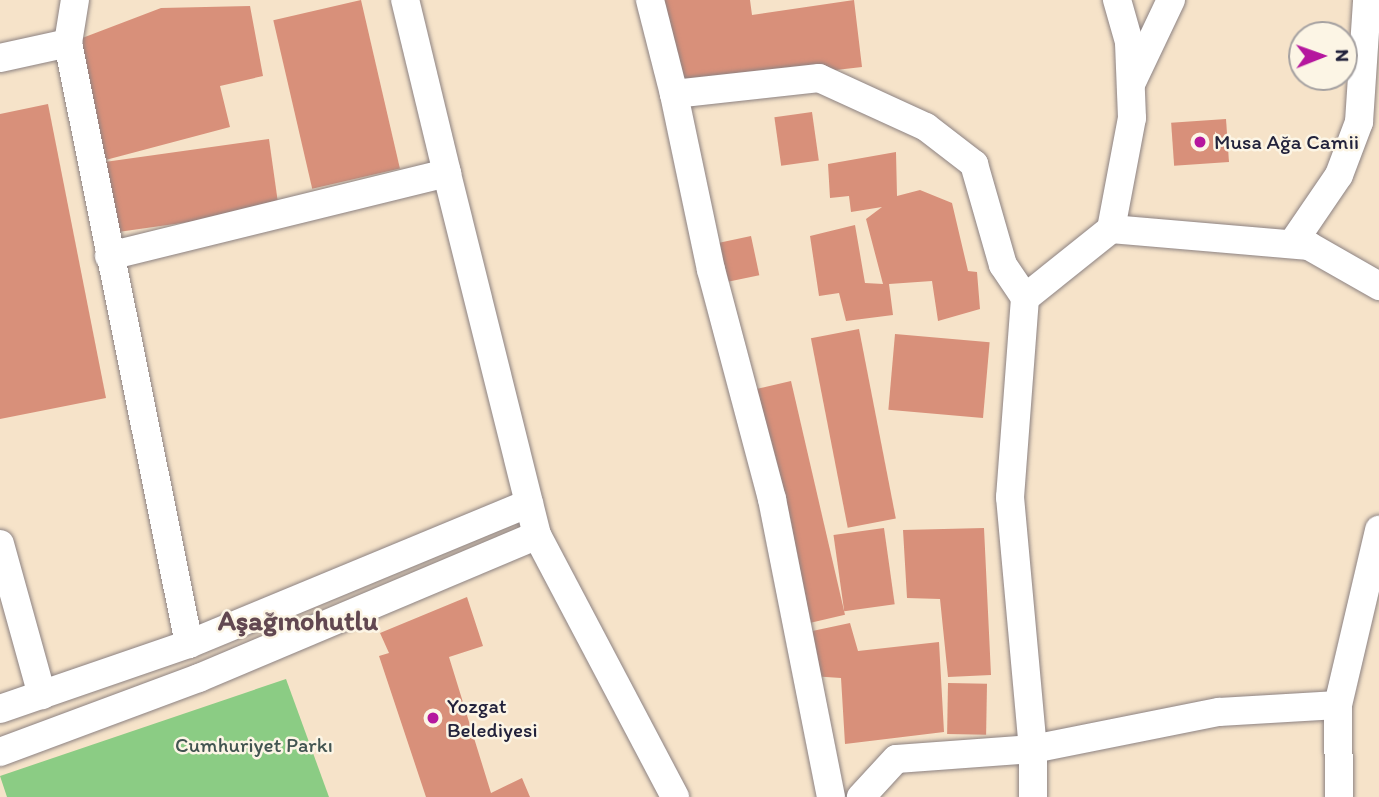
<!DOCTYPE html>
<meta charset="utf-8">
<style>
body{margin:0}
#map{position:relative;width:1379px;height:797px;overflow:hidden;background:#f6e3c9;font-family:Itim,sans-serif}
div>[style]{position:absolute}
.green>*{inset:0;background:#8bcc84}
.building>*{inset:0;background:#d8907a;transform-origin:0 0}
.roads{filter:drop-shadow(0 0 2px #8c8282) drop-shadow(0 0 2px #8c8282)}
.minor>*{height:28px;margin:-14px;padding:0 14px;transform-origin:14px;border-radius:14px;background:#fff}
.dots>*{width:19px;height:19px;translate:-50% -50%;box-sizing:border-box;border:4px solid #fcf5e5;border-radius:50%}
span{translate:-50% -50%;white-space:nowrap;text-align:center;line-height:1.15;-webkit-text-stroke:5px #fcf5e5;paint-order:stroke}
.poi-label{font-size:21px;color:#22223b}
.left{translate:0 -50%;text-align:left}
.park-label{font-size:21px;color:#425551}
.district-label{font-size:28px;color:#624851;font-weight:700}
.north{position:absolute;left:1288px;top:21px;width:70px;height:70px;box-sizing:border-box;background:#fcf5e5;border:2px solid #a5a1a1;border-radius:50%;rotate:89deg;font-size:19px;font-weight:700;line-height:28px;text-align:center;color:#22223b}
.north::after{content:'';display:block;margin:auto;width:24px;height:32px;background:#b5179e;clip-path:polygon(50% 0,100% 100%,50% 72%,0 100%)}
</style>
<div id="map">
<div class="green">
<i style="clip-path:polygon(286px 679px,329px 797px,7px 797px,0 776px)"></i>
</div>
<div class="building">
<i style="left:361px;top:0;width:173px;height:90px;rotate:77deg"></i>
<i style="clip-path:polygon(656px 0,750px 0,752px 15px,854px 0,862px 67px,678px 88px)"></i>
<i style="clip-path:polygon(250px 6px,263px 76px,220px 86px,230px 127px,98px 162px,77px 40px,161px 8px)"></i>
<i style="clip-path:polygon(48px 104px,106px 398px,0 419px,0 114px)"></i>
<i style="left:812px;top:112px;width:49px;height:38px;rotate:82deg"></i>
<i style="left:1226px;top:119px;width:43px;height:55px;rotate:86deg"></i>
<i style="left:269px;top:139px;width:71px;height:173px;rotate:82deg"></i>
<i style="clip-path:polygon(896px 152px,897px 196px,920px 190px,952px 203px,968px 271px,977px 272px,980px 309px,938px 321px,932px 281px,889px 284px,893px 315px,846px 321px,839px 293px,819px 296px,810px 236px,855px 225px,865px 283px,883px 284px,866px 219px,882px 207px,851px 212px,849px 196px,830px 198px,828px 164px)"></i>
<i style="left:751px;top:236px;width:40px;height:42px;rotate:78deg"></i>
<i style="left:859px;top:329px;width:193px;height:49px;rotate:79deg"></i>
<i style="left:895px;top:334px;width:95px;height:76px;rotate:5deg"></i>
<i style="left:791px;top:381px;width:240px;height:44px;rotate:77deg"></i>
<i style="left:884px;top:528px;width:77px;height:51px;rotate:82deg"></i>
<i style="clip-path:polygon(984px 528px,991px 675px,948px 677px,940px 599px,907px 598px,903px 530px)"></i>
<i style="clip-path:polygon(467px 597px,483px 646px,449px 657px,491px 793px,522px 778px,530px 797px,426px 797px,379px 656px,389px 653px,380px 633px)"></i>
<i style="clip-path:polygon(850px 623px,858px 651px,939px 642px,944px 732px,845px 744px,841px 678px,811px 676px,803px 633px)"></i>
<i style="left:948px;top:683px;width:39px;height:51px;rotate:1deg"></i>
</div>
<div class="roads">
<div class="minor">
<i style="left:650px;top:0;width:97px;rotate:75.7deg"></i>
<i style="left:68px;top:43px;width:613px;rotate:78.62deg"></i>
<i style="left:0;top:58px;width:70px;rotate:-12.4deg"></i>
<i style="left:68px;top:43px;width:44px;rotate:-80.8deg"></i>
<i style="left:1132px;top:82px;width:91px;rotate:-64.6deg"></i>
<i style="left:1111px;top:229px;width:113px;rotate:-79.3deg"></i>
<i style="left:1132px;top:118px;width:76px;rotate:-92.3deg"></i>
<i style="left:1129px;top:42px;width:44px;rotate:-105.9deg"></i>
<i style="left:1292px;top:244px;width:83px;rotate:-55.7deg"></i>
<i style="left:1339px;top:175px;width:57px;rotate:-69.3deg"></i>
<i style="left:1359px;top:122px;width:122px;rotate:-86.2deg"></i>
<i style="left:109px;top:256px;width:348px;rotate:-13.8deg"></i>
<i style="left:447px;top:173px;width:178px;rotate:-103.6deg"></i>
<i style="left:1025px;top:298px;width:110px;rotate:-38.7deg"></i>
<i style="left:1111px;top:229px;width:199px;rotate:4.9deg"></i>
<i style="left:1309px;top:246px;width:81px;rotate:29.7deg"></i>
<i style="left:537px;top:535px;width:296px;rotate:62.2deg"></i>
<i style="left:0;top:544px;width:157px;rotate:74.5deg"></i>
<i style="left:1338px;top:705px;width:92px;rotate:89.4deg"></i>
<i style="left:0;top:709px;width:200px;rotate:-19deg"></i>
<i style="left:189px;top:644px;width:368px;rotate:-22.5deg"></i>
<i style="left:0;top:752px;width:212px;rotate:-20.4deg"></i>
<i style="left:199px;top:678px;width:367px;rotate:-22.9deg"></i>
<i style="left:537px;top:535px;width:373px;rotate:-104deg"></i>
<i style="left:831px;top:797px;width:304px;rotate:-101.2deg"></i>
<i style="left:772px;top:499px;width:237px;rotate:-104.9deg"></i>
<i style="left:711px;top:270px;width:180px;rotate:-101.9deg"></i>
<i style="left:674px;top:94px;width:146px;rotate:-6.3deg"></i>
<i style="left:819px;top:78px;width:118px;rotate:24.6deg"></i>
<i style="left:926px;top:127px;width:61px;rotate:37.6deg"></i>
<i style="left:974px;top:164px;width:105px;rotate:74deg"></i>
<i style="left:1003px;top:265px;width:40px;rotate:56deg"></i>
<i style="left:1025px;top:298px;width:200px;rotate:94.3deg"></i>
<i style="left:1010px;top:497px;width:253px;rotate:84.8deg"></i>
<i style="left:1033px;top:749px;width:137px;rotate:175.8deg"></i>
<i style="left:896px;top:759px;width:52px;rotate:132.6deg"></i>
<i style="left:1033px;top:797px;width:48px;rotate:-90deg"></i>
<i style="left:1033px;top:749px;width:190px;rotate:-11.3deg"></i>
<i style="left:1219px;top:712px;width:119px;rotate:-3.4deg"></i>
<i style="left:1338px;top:705px;width:180px;rotate:-76.8deg"></i>
</div>
</div>
<div class="dots">
<i style="left:1200px;top:142px;background:#b5179e"></i>
<i style="left:433px;top:718px;background:#b5179e"></i>
</div>
<div class="poi-label">
<span class="left" style="left:1214px;top:142px">Musa Ağa Camii</span>
<span class="left" style="left:447px;top:718px">Yozgat<br>Belediyesi</span>
</div>
<div class="park-label">
<span style="left:254px;top:745px">Cumhuriyet Parkı</span>
</div>
<div class="district-label">
<span style="left:298px;top:620px">Aşağınohutlu</span>
</div>
<div class="north">N</div>
</div>
